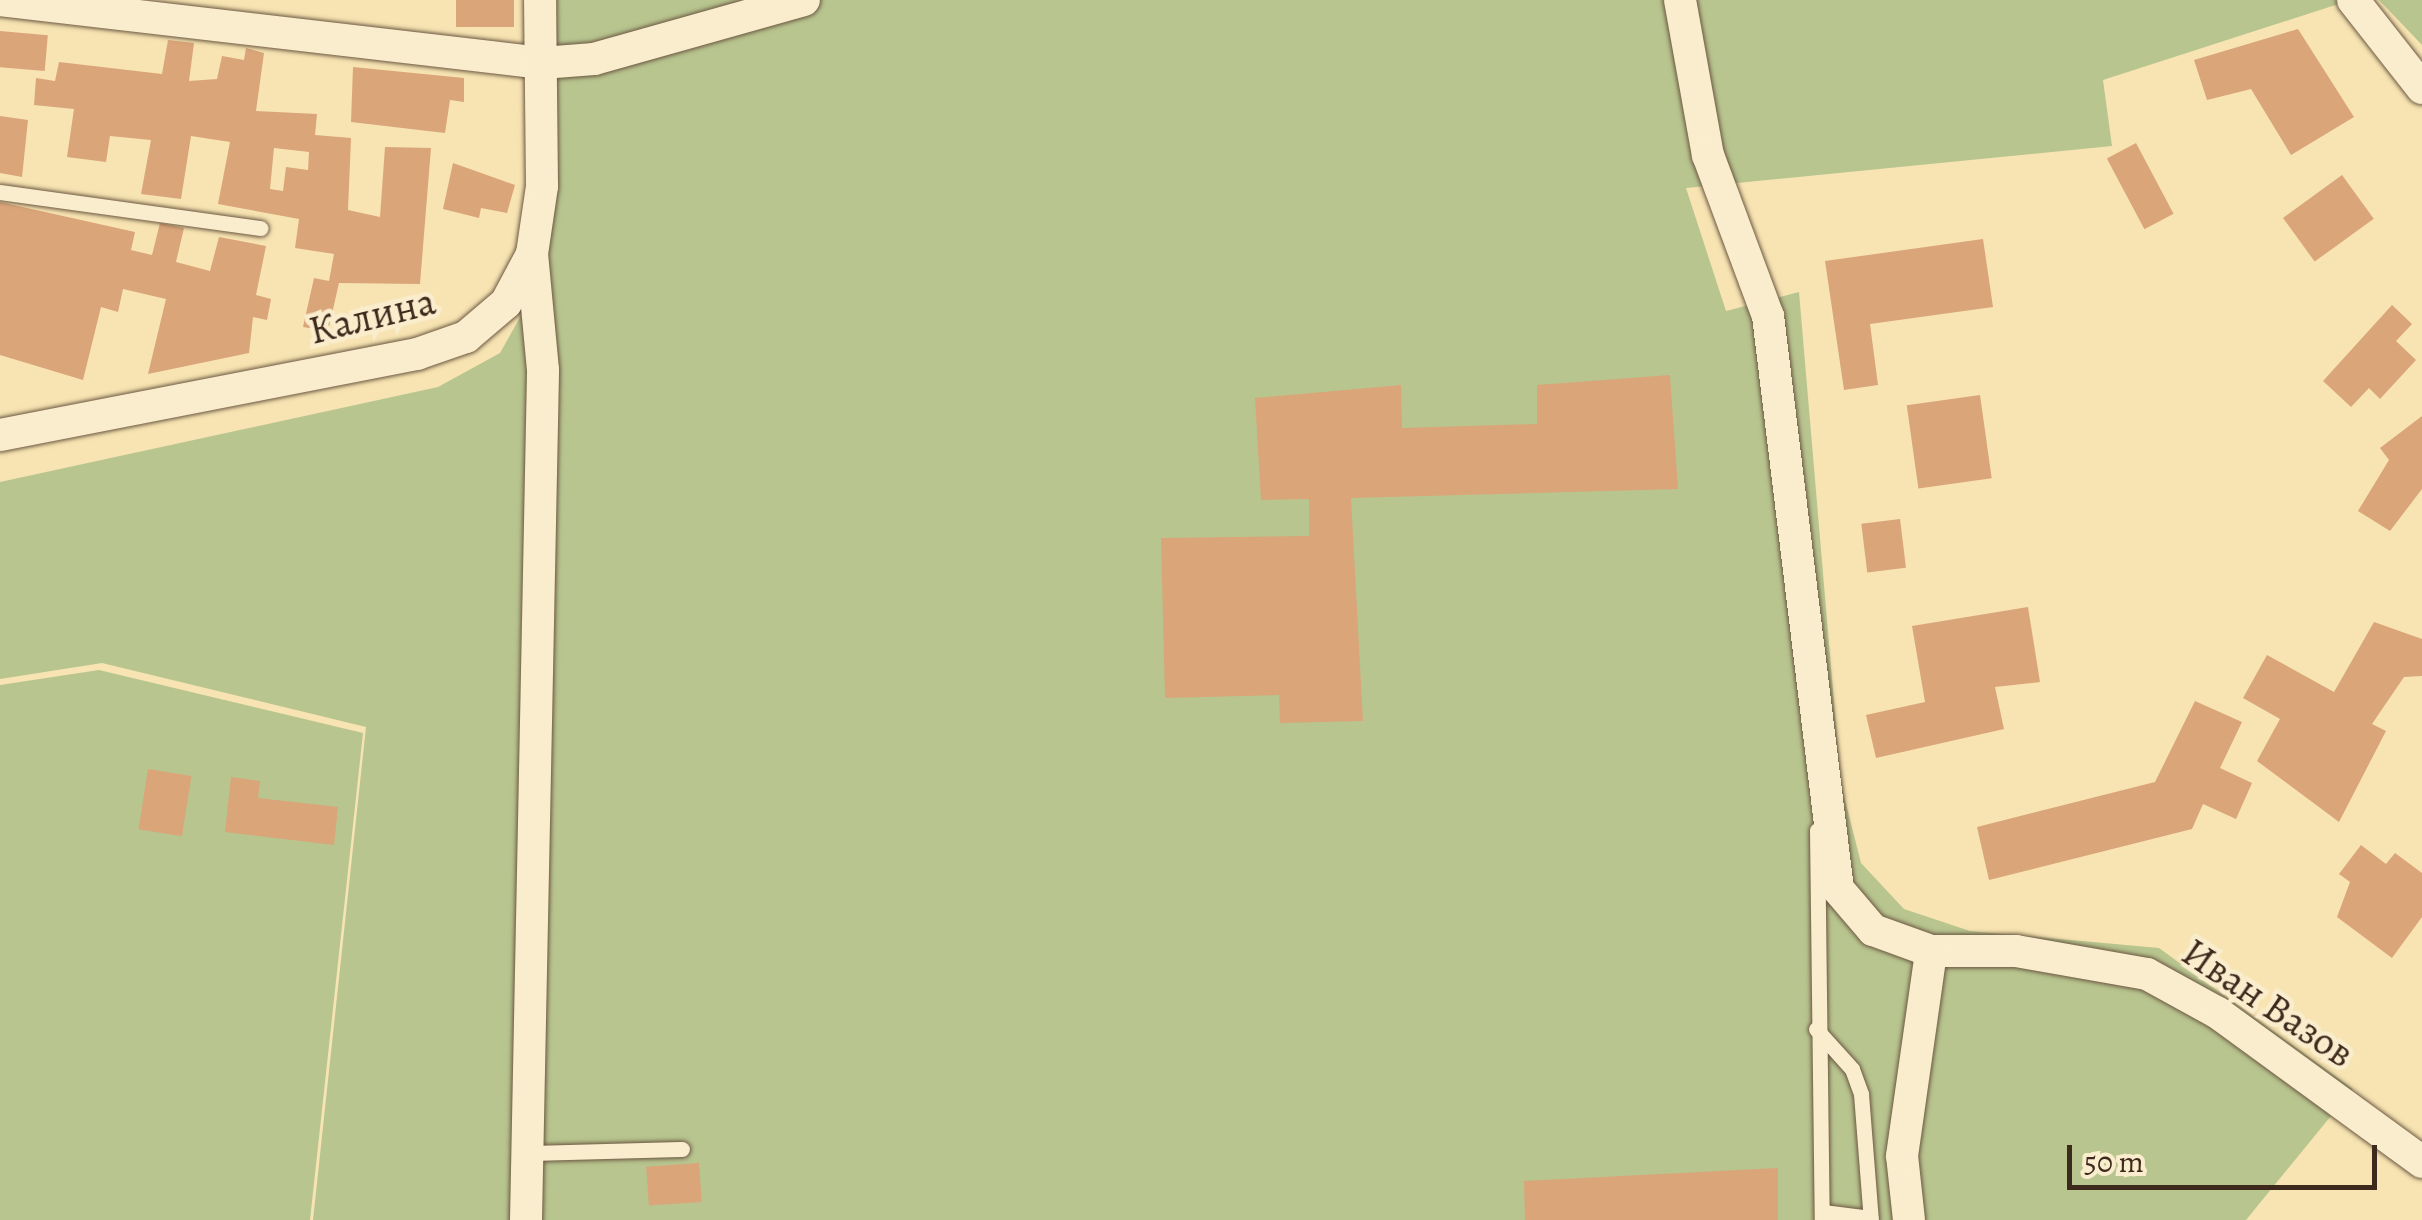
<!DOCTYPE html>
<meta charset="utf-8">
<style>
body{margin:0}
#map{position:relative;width:2422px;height:1220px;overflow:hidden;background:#f7e4b2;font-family:Alegreya,serif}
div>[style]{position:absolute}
.green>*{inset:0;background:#b8c58f}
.building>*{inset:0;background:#daa579;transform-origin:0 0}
.roads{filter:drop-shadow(0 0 2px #6c5842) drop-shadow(0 0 2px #6c5842)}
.service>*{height:15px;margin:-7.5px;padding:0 7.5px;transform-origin:7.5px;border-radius:7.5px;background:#faedcd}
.minor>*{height:32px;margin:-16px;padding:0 16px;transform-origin:16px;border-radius:16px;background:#faedcd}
span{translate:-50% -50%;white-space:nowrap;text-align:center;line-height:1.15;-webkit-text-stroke:9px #faedcd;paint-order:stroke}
.street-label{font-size:40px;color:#3e2a1d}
.scale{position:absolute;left:2067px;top:1145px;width:310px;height:45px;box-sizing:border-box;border:5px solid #3e2a1d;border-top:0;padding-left:12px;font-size:30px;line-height:35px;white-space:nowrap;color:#3e2a1d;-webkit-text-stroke:8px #faedcd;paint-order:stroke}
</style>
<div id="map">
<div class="green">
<i style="clip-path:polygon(557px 0,2351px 0,2103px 80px,2112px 146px,1686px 188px,1726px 311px,1799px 292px,1841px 784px,1861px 863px,1904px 909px,1970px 931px,2159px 948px,2353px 1089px,2246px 1220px,313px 1220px,366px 727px,102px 663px,0 679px,0 482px,438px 387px,500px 353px,546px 271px)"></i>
<i style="clip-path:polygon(2379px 0,2422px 0,2422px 45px)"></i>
<i style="clip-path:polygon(99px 670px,363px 733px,310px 1220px,0 1220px,0 685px)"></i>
</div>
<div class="building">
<i style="left:456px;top:0;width:58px;height:27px"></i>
<i style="clip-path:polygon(2298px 29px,2354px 117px,2291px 155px,2251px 89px,2207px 100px,2194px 60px)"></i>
<i style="left:0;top:31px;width:48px;height:36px;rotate:5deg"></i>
<i style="clip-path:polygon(evenodd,168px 40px,194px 43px,189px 81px,217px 79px,222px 56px,244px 60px,246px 48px,264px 53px,256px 111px,317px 114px,315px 135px,351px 138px,348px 210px,380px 217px,385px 147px,431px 148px,420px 284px,339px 283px,328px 331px,303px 327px,314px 278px,329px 281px,334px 254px,295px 248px,299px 219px,218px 204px,230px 142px,191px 136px,181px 199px,141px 194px,151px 140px,110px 136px,106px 162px,67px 157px,74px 109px,34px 105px,36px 78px,55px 81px,59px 62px,162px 74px,168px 40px,274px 148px,309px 152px,308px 170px,286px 167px,283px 191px,270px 189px,274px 148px)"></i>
<i style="clip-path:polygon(353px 67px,464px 78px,464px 102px,450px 100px,445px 133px,351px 122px)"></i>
<i style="clip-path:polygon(0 116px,28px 120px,22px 177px,0 173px)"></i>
<i style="left:2136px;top:143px;width:80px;height:33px;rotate:62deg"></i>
<i style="clip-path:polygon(453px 163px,515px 185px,507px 213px,481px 208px,479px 218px,443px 209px)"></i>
<i style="left:2342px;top:175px;width:54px;height:73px;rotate:54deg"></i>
<i style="clip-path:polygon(0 202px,135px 232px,131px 250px,152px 255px,160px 223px,184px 228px,176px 262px,210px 271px,219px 237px,266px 246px,256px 295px,271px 299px,267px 320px,253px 317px,249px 353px,148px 374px,166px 299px,123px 289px,118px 312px,101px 307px,83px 380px,0 355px)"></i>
<i style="clip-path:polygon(1983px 239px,1993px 307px,1870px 324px,1878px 385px,1844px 390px,1825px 261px)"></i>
<i style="clip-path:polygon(2392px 305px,2412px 324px,2396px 341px,2416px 360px,2380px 399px,2369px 388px,2351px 407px,2323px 381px)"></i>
<i style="clip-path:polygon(1670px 375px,1678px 489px,1351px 498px,1363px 721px,1280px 723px,1279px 695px,1165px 698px,1161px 538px,1309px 536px,1309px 499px,1261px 500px,1255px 398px,1401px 385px,1402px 428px,1537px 424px,1537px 385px)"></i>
<i style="left:1980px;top:395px;width:84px;height:74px;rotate:82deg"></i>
<i style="clip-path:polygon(2422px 416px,2422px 489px,2390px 531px,2358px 511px,2389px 460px,2380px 448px)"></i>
<i style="left:1900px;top:519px;width:49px;height:39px;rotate:83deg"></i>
<i style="clip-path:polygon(2028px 607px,2040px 682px,1995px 687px,2004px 729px,1876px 758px,1866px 715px,1925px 702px,1912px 626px)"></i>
<i style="clip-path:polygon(2374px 622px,2422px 639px,2422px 676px,2404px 677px,2372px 724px,2386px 731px,2339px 822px,2257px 761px,2280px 719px,2243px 698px,2267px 655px,2334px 692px)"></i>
<i style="clip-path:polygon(2195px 701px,2242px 722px,2220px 768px,2252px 783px,2236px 819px,2203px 804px,2192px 829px,1989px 880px,1977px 827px,2155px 782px)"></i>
<i style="left:148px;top:769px;width:44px;height:61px;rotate:9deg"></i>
<i style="clip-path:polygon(231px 777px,260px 781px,258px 798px,338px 807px,334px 845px,225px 832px)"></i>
<i style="clip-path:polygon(2361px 845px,2386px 864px,2395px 853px,2422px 873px,2422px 917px,2392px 958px,2337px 917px,2350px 882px,2339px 874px)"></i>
<i style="left:699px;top:1163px;width:39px;height:53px;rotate:86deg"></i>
<i style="clip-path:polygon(1778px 1168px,1778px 1220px,1525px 1220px,1524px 1181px)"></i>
</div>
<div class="roads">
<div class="service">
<i style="left:0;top:192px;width:263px;rotate:7.9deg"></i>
<i style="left:1817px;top:830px;width:390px;rotate:89.3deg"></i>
<i style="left:1816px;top:1029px;width:54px;rotate:48deg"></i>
<i style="left:1852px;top:1069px;width:27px;rotate:70deg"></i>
<i style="left:1861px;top:1094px;width:126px;rotate:85.5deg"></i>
<i style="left:529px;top:1153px;width:153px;rotate:-1.5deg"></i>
<i style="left:1823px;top:1212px;width:48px;rotate:7.1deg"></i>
</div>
<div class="minor">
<i style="left:0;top:0;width:546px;rotate:6.63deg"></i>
<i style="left:542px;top:63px;width:52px;rotate:-4.4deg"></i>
<i style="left:594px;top:59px;width:218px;rotate:-15.7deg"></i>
<i style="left:1680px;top:0;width:158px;rotate:79.8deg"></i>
<i style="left:1708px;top:155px;width:172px;rotate:69.6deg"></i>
<i style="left:1768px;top:316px;width:577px;rotate:83.04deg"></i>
<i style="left:1838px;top:889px;width:54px;rotate:49.5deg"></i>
<i style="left:1873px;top:930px;width:62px;rotate:19.9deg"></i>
<i style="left:1931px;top:951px;width:85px"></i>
<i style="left:2016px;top:951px;width:133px;rotate:10deg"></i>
<i style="left:2147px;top:974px;width:81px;rotate:28.8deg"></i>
<i style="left:2218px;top:1013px;width:253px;rotate:36.1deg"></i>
<i style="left:2353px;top:0;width:112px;rotate:51.9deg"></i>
<i style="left:0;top:435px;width:425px;rotate:-11deg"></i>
<i style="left:417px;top:354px;width:52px;rotate:-19.1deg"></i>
<i style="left:466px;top:337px;width:52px;rotate:-40.4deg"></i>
<i style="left:506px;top:303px;width:55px;rotate:-62deg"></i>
<i style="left:532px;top:254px;width:69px;rotate:-81.6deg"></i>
<i style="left:542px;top:186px;width:186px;rotate:-90.6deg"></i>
<i style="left:526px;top:1220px;width:850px;rotate:-88.85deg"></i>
<i style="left:543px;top:370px;width:117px;rotate:-95.4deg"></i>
<i style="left:1909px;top:1220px;width:64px;rotate:-96.2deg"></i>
<i style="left:1902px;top:1156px;width:207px;rotate:-81.9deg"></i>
</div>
</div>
<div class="street-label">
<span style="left:372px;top:316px;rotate:-14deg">Калина</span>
<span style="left:2268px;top:1003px;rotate:34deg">Иван Вазов</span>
</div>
<div class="scale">50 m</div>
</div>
